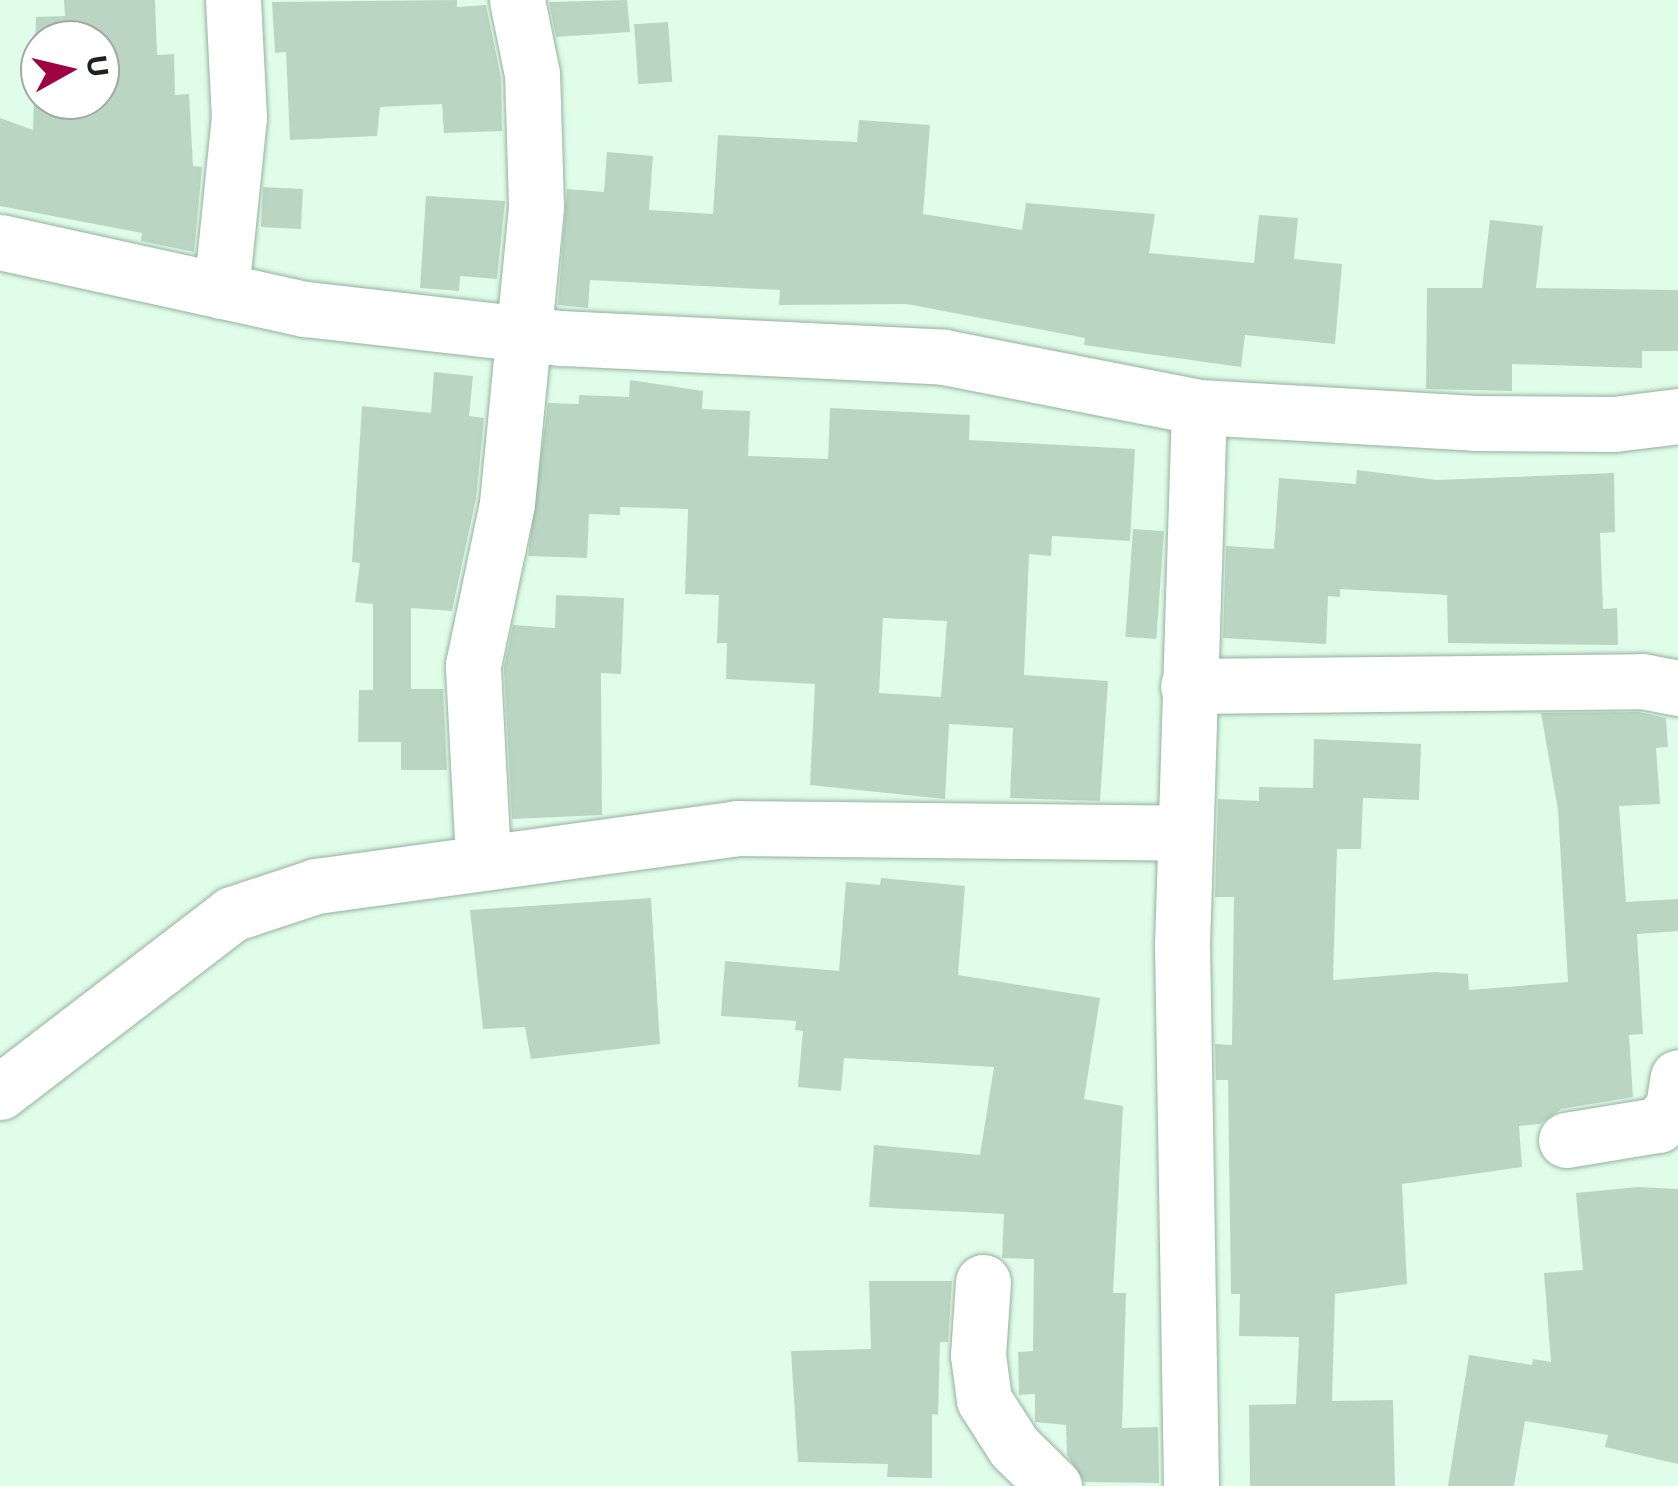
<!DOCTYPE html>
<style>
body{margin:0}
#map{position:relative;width:1678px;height:1486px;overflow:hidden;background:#dffde8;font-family:Montserrat,sans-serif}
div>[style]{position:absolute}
.building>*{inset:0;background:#bad6c3;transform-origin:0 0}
.roads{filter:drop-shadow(0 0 2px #95b19e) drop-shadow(0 0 2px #95b19e)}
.minor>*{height:55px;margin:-27.5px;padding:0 27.5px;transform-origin:27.5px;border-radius:27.5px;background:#fff}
.major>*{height:55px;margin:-27.5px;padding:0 27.5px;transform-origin:27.5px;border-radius:27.5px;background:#fff}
span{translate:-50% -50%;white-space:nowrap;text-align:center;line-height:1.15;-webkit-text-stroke:9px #fff;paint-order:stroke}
.north{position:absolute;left:20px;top:20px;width:100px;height:100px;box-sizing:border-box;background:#fff;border:2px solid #a3a7a5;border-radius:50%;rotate:82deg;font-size:28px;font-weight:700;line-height:40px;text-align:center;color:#19241d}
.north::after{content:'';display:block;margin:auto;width:35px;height:45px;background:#a00343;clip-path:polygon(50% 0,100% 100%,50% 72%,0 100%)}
</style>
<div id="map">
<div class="building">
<i style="clip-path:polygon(evenodd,64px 0,155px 0,157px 55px,174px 54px,175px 95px,189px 94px,193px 166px,202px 167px,194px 252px,141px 241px,142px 233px,0 206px,0 118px,33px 130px,36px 17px,65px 16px,64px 0,40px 40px,100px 40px,100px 100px,40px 100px,40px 40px)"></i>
<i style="clip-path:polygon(457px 0,457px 7px,486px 5px,501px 78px,502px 131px,444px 133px,442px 104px,380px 107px,377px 136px,290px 140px,286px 52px,275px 53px,272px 2px)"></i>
<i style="clip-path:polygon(627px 0,630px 32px,556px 37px,549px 2px)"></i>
<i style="left:668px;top:22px;width:60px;height:34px;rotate:86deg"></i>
<i style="clip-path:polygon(859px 120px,930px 125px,923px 214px,1022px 230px,1026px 203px,1155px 214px,1149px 253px,1254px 263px,1259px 215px,1298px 218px,1294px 259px,1342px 264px,1335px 344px,1245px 335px,1241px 367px,1084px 345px,1085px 338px,907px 304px,779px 305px,780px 290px,590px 280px,588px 308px,558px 305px,567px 189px,604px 192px,607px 152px,653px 156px,649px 210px,713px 214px,718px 135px,857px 142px)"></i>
<i style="left:263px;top:187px;width:40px;height:40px;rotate:3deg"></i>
<i style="clip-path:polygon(426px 196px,505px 201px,497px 279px,460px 276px,459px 291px,420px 288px)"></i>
<i style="clip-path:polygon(1490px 220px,1543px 226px,1536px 288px,1678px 290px,1678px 351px,1642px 351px,1642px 368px,1512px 364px,1512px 391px,1426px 389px,1427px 288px,1482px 288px)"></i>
<i style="clip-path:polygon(434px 372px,473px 376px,469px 416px,484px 418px,476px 498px,452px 611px,411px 608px,411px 689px,443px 689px,447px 770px,401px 770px,401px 742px,358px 742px,359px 690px,373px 690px,373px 604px,355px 602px,360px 563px,352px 562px,362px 406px,431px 413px)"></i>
<i style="clip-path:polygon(evenodd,630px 380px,703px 391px,702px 409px,750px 411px,748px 456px,828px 459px,830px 408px,970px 415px,969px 440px,1135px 449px,1130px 541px,1052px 536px,1051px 556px,1029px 554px,1024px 675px,1108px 681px,1100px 801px,1010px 798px,1013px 728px,949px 724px,945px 799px,810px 785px,815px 684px,726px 679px,727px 643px,717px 643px,719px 595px,685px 594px,688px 509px,620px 507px,620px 515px,589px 514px,587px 558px,528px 556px,548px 403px,579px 404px,579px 395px,629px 397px,630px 380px,883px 618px,947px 621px,941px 697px,879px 693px,883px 618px)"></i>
<i style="clip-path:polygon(1357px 470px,1437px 480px,1614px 473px,1615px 532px,1600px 533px,1603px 609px,1617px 608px,1618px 645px,1448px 643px,1447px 595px,1340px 589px,1340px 597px,1328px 596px,1326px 644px,1223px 638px,1226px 546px,1274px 549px,1279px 478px,1356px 484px)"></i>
<i style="left:1133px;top:529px;width:31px;height:108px;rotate:4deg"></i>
<i style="clip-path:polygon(556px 595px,624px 598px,621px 674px,601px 673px,602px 815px,512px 819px,504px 667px,513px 625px,555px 628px)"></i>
<i style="clip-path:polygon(1639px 712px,1666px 718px,1668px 747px,1656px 748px,1660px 804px,1619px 806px,1626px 902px,1678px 899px,1678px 931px,1637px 934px,1643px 1034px,1629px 1035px,1633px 1097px,1561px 1109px,1540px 1124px,1519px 1126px,1522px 1167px,1402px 1184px,1407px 1284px,1335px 1294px,1332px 1401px,1393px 1400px,1395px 1486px,1250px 1486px,1249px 1405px,1296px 1404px,1299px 1337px,1239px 1336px,1240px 1294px,1231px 1294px,1228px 1080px,1216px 1080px,1215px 1044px,1232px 1045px,1234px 897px,1215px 897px,1218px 799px,1259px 801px,1259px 787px,1313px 788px,1314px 739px,1421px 744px,1419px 800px,1363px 798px,1361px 849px,1337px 849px,1333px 980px,1436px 972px,1468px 974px,1469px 990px,1568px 982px,1558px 810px,1541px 713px)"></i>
<i style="clip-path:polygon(881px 878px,965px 886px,958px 975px,1100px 998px,1084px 1099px,1123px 1106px,1113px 1293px,1126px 1293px,1122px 1428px,1158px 1427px,1159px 1483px,1084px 1482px,1067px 1455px,1066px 1425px,1035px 1422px,1035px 1394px,1019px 1395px,1018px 1352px,1033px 1351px,1034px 1259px,1002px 1258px,1004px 1214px,869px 1207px,874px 1145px,980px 1155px,994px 1067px,844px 1058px,841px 1091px,798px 1087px,803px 1031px,795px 1030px,796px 1021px,721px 1016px,725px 961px,839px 971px,846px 882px,880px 885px)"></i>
<i style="clip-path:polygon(651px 898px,660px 1044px,531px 1059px,525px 1027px,483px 1029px,470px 910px)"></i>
<i style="clip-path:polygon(1638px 1187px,1678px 1189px,1678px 1464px,1605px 1447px,1608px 1435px,1525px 1421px,1514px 1486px,1448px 1486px,1469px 1355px,1532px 1365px,1533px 1359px,1551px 1362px,1544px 1273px,1583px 1270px,1576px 1193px)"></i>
<i style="clip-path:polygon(869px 1281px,952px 1281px,948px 1342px,940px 1342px,938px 1415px,932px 1414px,932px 1478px,887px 1477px,888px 1464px,798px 1462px,791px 1351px,871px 1349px)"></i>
</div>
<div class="roads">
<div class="minor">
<i style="left:221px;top:291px;width:174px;rotate:-84.1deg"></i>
<i style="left:239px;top:118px;width:118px;rotate:-92.9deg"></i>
<i style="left:1188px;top:686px;width:454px;rotate:-0.6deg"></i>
<i style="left:1642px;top:681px;width:37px;rotate:11deg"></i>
<i style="left:483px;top:859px;width:194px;rotate:-93deg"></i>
<i style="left:473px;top:665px;width:166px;rotate:-78.1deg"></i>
<i style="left:507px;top:503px;width:298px;rotate:-84.4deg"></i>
<i style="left:536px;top:206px;width:132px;rotate:-91.7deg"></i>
<i style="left:532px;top:74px;width:76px;rotate:-101.5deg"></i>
<i style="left:0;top:1092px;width:292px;rotate:-37.5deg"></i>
<i style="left:232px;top:914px;width:89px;rotate:-18.4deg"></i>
<i style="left:316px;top:886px;width:425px;rotate:-7.8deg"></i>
<i style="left:737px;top:828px;width:448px;rotate:0.6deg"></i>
<i style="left:1566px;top:1140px;width:93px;rotate:-9.3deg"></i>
<i style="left:1658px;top:1125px;width:23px;rotate:-50deg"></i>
<i style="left:1673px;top:1107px;width:30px;rotate:-81deg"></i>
<i style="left:983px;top:1282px;width:73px;rotate:93.9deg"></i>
<i style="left:978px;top:1355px;width:45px;rotate:82.4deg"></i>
<i style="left:984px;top:1400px;width:56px;rotate:57.4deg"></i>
<i style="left:1014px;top:1447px;width:56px;rotate:44.3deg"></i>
<i style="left:1191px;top:1486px;width:541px;rotate:-90.95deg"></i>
<i style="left:1182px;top:945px;width:538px;rotate:-88.19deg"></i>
</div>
<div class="major">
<i style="left:0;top:242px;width:313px;rotate:12.4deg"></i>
<i style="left:306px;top:309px;width:257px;rotate:6.5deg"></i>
<i style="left:561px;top:338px;width:383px;rotate:2.8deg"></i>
<i style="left:944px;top:357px;width:260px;rotate:11.1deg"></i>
<i style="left:1199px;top:407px;width:276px;rotate:3.3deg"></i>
<i style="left:1475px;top:423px;width:139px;rotate:0.4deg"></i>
<i style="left:1614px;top:424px;width:64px;rotate:-7.1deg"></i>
</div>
</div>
<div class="north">U</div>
</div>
